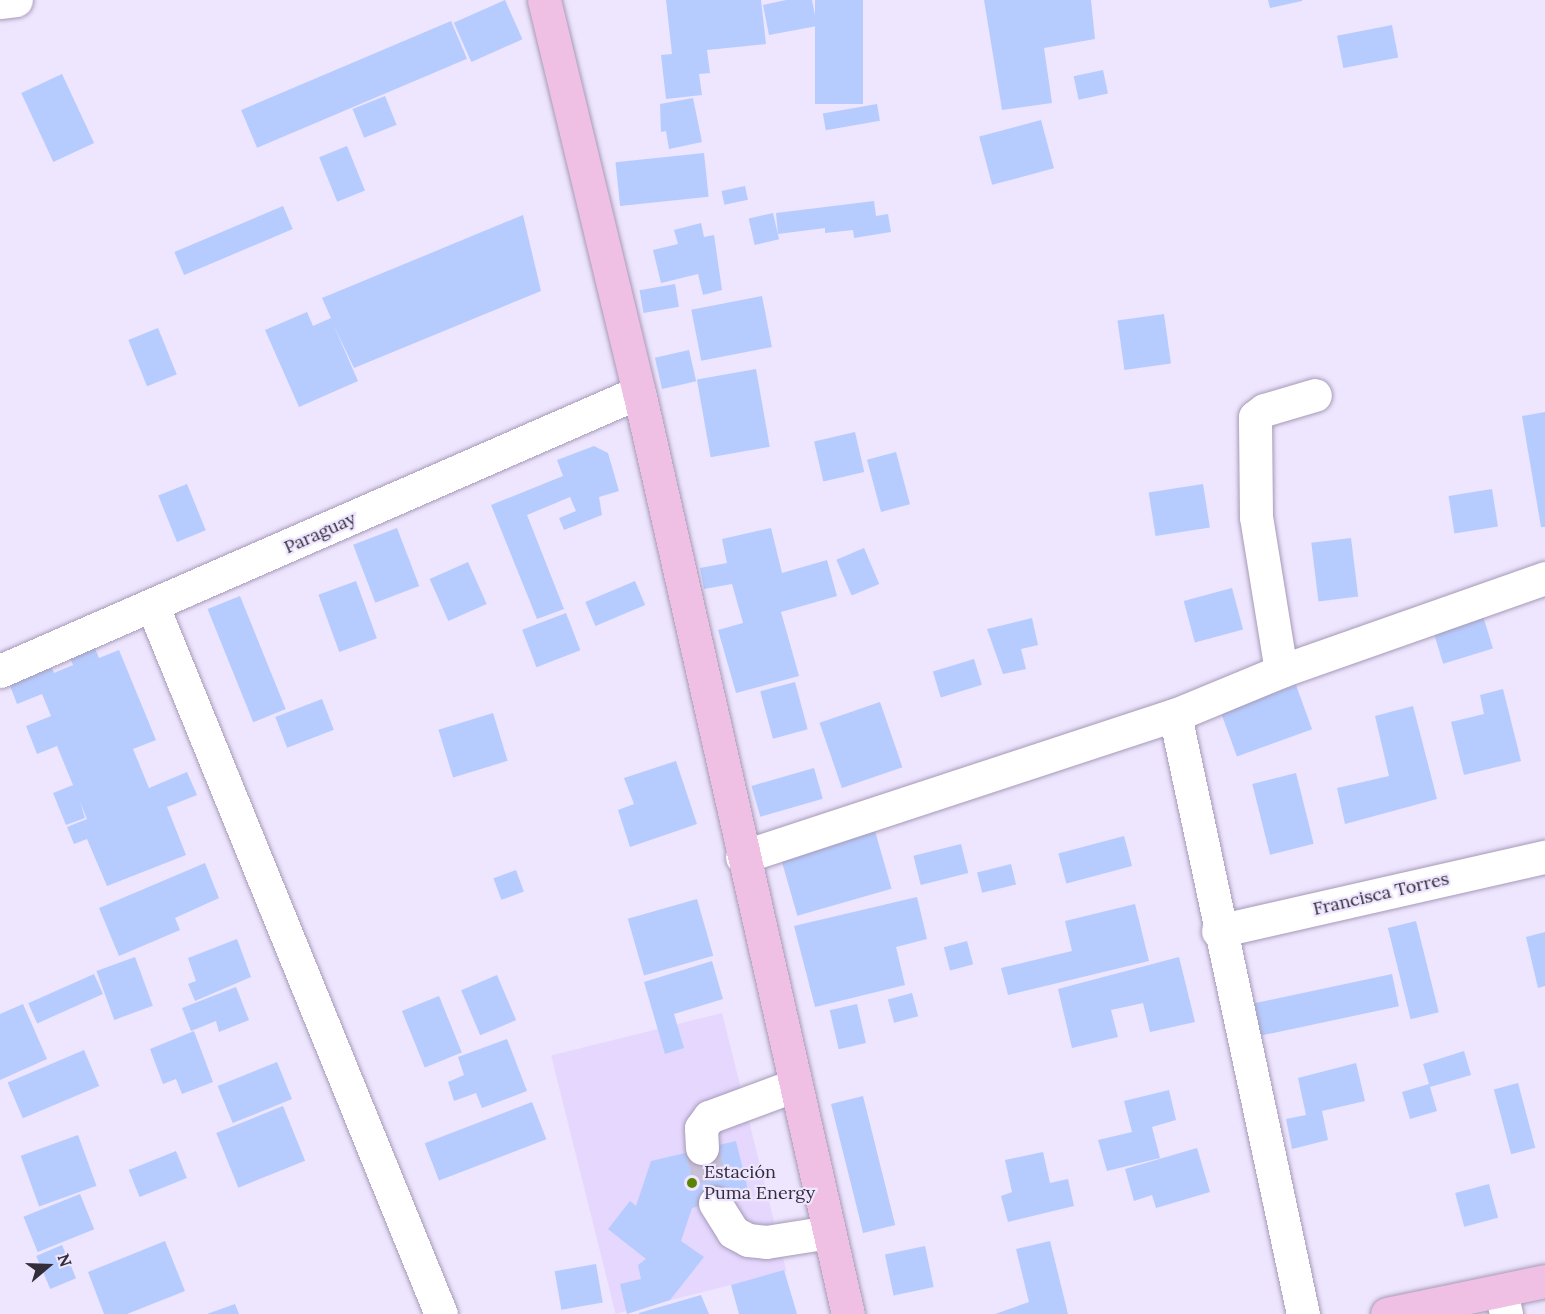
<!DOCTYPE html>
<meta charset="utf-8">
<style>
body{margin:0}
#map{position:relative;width:1545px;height:1314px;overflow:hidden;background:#eee5fe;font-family:Lora,serif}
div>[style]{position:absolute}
.built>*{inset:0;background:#e5d7fe;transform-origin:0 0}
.building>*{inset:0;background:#b6ccfe;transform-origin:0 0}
.minor-tunnel>*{height:33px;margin-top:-16.5px;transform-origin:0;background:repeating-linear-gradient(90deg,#c8c0d7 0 33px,transparent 0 49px)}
.roads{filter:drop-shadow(0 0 2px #a59ab8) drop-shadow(0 0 2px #a59ab8)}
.minor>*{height:33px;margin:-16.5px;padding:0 16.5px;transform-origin:16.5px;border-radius:16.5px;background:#fff}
.major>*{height:33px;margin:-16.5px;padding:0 16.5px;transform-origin:16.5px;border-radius:16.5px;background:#f0bfe4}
.dots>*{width:16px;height:16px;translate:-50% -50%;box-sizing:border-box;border:3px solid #eee5fe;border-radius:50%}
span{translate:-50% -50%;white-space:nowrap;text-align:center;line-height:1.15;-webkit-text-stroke:4.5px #eee5fe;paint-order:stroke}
.street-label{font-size:18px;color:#322d39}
.poi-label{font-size:18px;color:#322d39}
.left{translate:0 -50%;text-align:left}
.north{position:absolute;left:18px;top:1236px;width:60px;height:60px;-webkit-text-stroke:4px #eee5fe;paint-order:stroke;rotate:71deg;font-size:16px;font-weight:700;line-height:24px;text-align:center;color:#322d39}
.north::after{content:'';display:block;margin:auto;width:21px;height:27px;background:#322d39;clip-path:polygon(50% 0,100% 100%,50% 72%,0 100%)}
</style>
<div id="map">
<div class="built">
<i style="left:722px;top:1013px;width:266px;height:176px;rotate:76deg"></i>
</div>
<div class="building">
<i style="left:505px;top:0;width:43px;height:56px;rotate:66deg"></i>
<i style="clip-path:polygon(666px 0,761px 0,766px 44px,707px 50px,710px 73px,699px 74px,702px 95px,666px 99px,661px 55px,672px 54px)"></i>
<i style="clip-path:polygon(786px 0,812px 0,817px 26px,769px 35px,763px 5px)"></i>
<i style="left:815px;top:0;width:48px;height:104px"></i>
<i style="clip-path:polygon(984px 0,1091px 0,1095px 39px,1044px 48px,1052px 103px,1002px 110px)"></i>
<i style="clip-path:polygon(1268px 0,1302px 0,1302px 1px,1270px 8px)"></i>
<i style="left:451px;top:21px;width:41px;height:228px;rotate:67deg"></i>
<i style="left:1392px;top:25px;width:33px;height:56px;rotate:79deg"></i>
<i style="left:1103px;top:70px;width:24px;height:30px;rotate:78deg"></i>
<i style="left:62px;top:74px;width:76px;height:45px;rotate:65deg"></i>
<i style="left:385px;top:96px;width:31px;height:35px;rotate:68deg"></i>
<i style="clip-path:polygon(693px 98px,702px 142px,669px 149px,666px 131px,661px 132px,660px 104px)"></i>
<i style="left:877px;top:104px;width:17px;height:55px;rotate:80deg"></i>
<i style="left:1041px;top:120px;width:50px;height:64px;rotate:75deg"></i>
<i style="left:347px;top:146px;width:48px;height:30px;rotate:68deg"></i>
<i style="left:704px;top:153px;width:44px;height:89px;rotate:84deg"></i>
<i style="left:745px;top:186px;width:14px;height:24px;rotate:78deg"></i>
<i style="clip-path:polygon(874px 201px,876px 216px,888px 214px,891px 232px,854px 238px,853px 230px,825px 233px,825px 228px,778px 234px,776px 213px)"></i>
<i style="left:283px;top:206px;width:25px;height:118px;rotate:67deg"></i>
<i style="left:773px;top:213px;width:27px;height:25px;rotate:77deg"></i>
<i style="clip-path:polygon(523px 215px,541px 291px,354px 368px,333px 324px,358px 381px,299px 407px,265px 330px,307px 312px,313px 326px,331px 318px,322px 298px)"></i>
<i style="clip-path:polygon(701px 223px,704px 237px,714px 235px,722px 290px,703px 295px,698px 274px,661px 283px,653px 250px,678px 244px,674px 230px)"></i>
<i style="left:675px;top:284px;width:23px;height:36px;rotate:80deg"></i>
<i style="left:762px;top:296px;width:52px;height:72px;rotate:79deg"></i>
<i style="left:1164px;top:314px;width:50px;height:47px;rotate:82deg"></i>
<i style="left:158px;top:328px;width:50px;height:32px;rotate:68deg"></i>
<i style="left:689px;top:350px;width:32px;height:35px;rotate:77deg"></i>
<i style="left:756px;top:369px;width:79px;height:60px;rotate:80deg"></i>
<i style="clip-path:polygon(1545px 412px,1545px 527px,1541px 527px,1522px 416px)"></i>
<i style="left:855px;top:432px;width:41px;height:42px;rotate:77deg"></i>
<i style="clip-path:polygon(594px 446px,608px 453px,619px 491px,599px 497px,602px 515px,564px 530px,559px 518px,576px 511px,570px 497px,527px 515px,564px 609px,537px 619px,491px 505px,563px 476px,557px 460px)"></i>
<i style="left:896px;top:452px;width:54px;height:30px;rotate:75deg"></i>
<i style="left:187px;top:484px;width:50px;height:31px;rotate:68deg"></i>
<i style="left:1203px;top:484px;width:44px;height:55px;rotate:81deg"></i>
<i style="left:1492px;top:489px;width:38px;height:44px;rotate:81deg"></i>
<i style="left:397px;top:528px;width:62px;height:47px;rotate:69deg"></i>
<i style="clip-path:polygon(771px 528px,782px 573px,827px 560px,837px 596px,781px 612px,799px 676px,736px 693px,718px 630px,743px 623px,732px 584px,704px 589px,700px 568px,727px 563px,722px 539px)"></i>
<i style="left:1351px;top:538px;width:59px;height:40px;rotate:83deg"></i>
<i style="left:864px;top:548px;width:39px;height:30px;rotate:67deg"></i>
<i style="left:468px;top:562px;width:46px;height:42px;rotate:66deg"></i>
<i style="left:356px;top:581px;width:61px;height:40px;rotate:70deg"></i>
<i style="left:635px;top:581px;width:26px;height:54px;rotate:67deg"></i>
<i style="left:1232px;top:588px;width:43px;height:50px;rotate:75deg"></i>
<i style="left:240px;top:596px;width:122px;height:35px;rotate:68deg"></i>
<i style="left:566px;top:613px;width:40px;height:47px;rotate:69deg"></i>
<i style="left:1483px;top:616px;width:34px;height:52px;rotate:73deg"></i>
<i style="clip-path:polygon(1032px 618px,1038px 645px,1021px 649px,1026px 669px,1003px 674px,987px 629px)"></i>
<i style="clip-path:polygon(92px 641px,99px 658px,119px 650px,156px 740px,133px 749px,149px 788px,187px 772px,197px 795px,167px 807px,186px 855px,107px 886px,87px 839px,74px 844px,67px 827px,87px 819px,80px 802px,85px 818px,66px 825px,53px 793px,73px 785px,57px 746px,37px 754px,26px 726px,51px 716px,42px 694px,17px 704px,6px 675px,48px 659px,54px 673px,73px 665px,67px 651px)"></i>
<i style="left:974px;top:659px;width:27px;height:43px;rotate:73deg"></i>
<i style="left:795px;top:682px;width:49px;height:36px;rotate:75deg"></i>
<i style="left:1296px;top:685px;width:47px;height:80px;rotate:70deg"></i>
<i style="clip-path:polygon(1503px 689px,1521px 761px,1464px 775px,1451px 722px,1484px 714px,1480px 695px)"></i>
<i style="left:322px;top:699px;width:33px;height:50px;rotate:69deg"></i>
<i style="left:880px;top:702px;width:69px;height:64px;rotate:71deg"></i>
<i style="clip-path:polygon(1413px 706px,1437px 799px,1345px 824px,1337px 788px,1389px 776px,1375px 716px)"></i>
<i style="left:493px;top:713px;width:50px;height:57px;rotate:73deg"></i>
<i style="clip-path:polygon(676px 761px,697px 824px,630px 847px,618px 810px,634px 804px,624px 778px)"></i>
<i style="left:814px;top:768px;width:32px;height:65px;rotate:74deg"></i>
<i style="left:1296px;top:773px;width:73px;height:45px;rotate:76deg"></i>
<i style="left:875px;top:831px;width:60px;height:98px;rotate:74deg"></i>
<i style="left:1124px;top:836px;width:31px;height:68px;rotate:75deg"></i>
<i style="left:961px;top:844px;width:30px;height:49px;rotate:76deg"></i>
<i style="clip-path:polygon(205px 863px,219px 898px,175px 918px,180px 930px,119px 956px,99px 908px)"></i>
<i style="left:1011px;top:864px;width:21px;height:35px;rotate:76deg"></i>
<i style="left:516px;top:870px;width:23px;height:24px;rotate:70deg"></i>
<i style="clip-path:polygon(917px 897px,927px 939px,896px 947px,905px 985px,815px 1007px,794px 926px)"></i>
<i style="left:697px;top:899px;width:59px;height:72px;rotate:74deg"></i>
<i style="clip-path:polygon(1135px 904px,1149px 961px,1008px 995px,1001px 968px,1072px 951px,1065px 921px)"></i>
<i style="left:1416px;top:921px;width:94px;height:29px;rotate:76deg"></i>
<i style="clip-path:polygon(1545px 932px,1545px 986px,1538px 988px,1526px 937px)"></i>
<i style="clip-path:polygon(237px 939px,251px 977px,195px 1001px,188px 984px,196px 981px,188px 958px)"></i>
<i style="left:967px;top:941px;width:24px;height:24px;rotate:75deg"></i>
<i style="left:135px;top:957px;width:52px;height:41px;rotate:70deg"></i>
<i style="clip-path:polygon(1179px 957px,1195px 1022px,1150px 1032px,1143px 1003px,1111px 1010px,1118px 1037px,1072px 1048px,1058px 989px)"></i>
<i style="clip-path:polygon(712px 961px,723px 999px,674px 1014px,684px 1048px,665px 1054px,644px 982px)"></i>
<i style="left:94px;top:974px;width:22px;height:72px;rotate:66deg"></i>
<i style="left:1392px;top:974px;width:33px;height:141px;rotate:78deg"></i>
<i style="left:497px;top:975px;width:49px;height:39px;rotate:67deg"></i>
<i style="clip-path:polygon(236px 987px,249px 1020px,219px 1032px,216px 1021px,191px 1031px,182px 1008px)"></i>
<i style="left:912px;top:993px;width:24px;height:25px;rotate:75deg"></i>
<i style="left:439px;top:996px;width:61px;height:40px;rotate:68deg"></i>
<i style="clip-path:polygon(23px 1004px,47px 1059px,0 1080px,0 1014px)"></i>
<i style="left:857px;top:1004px;width:40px;height:28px;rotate:77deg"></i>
<i style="clip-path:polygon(194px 1031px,213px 1082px,182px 1094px,176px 1079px,163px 1084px,150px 1049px)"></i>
<i style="clip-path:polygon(507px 1039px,527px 1091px,482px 1108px,476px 1093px,454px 1101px,448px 1082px,464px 1075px,458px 1057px)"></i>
<i style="left:84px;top:1050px;width:39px;height:83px;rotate:67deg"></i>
<i style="clip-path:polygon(1464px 1051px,1471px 1075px,1430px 1087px,1437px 1111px,1410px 1119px,1402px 1092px,1429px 1084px,1423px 1064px)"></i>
<i style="left:277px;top:1062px;width:40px;height:64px;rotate:68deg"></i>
<i style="clip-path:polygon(1356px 1063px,1365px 1101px,1322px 1111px,1328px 1140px,1292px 1149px,1286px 1119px,1306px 1115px,1298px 1078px)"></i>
<i style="left:1518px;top:1083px;width:67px;height:25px;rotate:75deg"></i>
<i style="clip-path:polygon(1169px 1090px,1176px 1120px,1152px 1127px,1160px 1158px,1107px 1171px,1098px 1140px,1132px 1132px,1124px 1101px)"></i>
<i style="left:863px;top:1096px;width:133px;height:33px;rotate:76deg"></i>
<i style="left:532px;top:1102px;width:40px;height:115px;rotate:69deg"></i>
<i style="left:283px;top:1106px;width:59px;height:72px;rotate:68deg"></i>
<i style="left:78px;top:1135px;width:54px;height:61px;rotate:70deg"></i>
<i style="clip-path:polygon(736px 1141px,749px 1194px,692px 1208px,681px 1241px,704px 1257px,670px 1300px,627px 1314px,620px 1284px,641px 1279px,638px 1265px,646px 1259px,608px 1229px,630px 1201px,636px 1206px,651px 1161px)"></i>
<i style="clip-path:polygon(1197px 1148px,1210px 1192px,1156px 1208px,1152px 1195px,1134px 1201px,1125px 1169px)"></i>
<i style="left:176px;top:1151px;width:29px;height:51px;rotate:68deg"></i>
<i style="clip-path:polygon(1043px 1152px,1050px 1183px,1068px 1179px,1074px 1206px,1008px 1222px,1001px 1196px,1012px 1192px,1005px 1160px)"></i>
<i style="left:1489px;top:1184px;width:35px;height:35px;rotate:75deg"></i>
<i style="left:80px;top:1194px;width:38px;height:61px;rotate:68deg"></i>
<i style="clip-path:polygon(165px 1241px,185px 1291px,127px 1314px,104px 1314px,88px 1272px)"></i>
<i style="clip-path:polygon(1050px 1241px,1068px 1314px,995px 1314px,1029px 1302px,1016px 1249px)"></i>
<i style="left:62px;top:1245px;width:36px;height:28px;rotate:67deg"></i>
<i style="left:925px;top:1246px;width:42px;height:41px;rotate:78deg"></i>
<i style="left:596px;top:1264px;width:39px;height:42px;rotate:80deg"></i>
<i style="clip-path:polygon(784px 1270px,797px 1314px,739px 1314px,731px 1285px)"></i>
<i style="clip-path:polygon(701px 1295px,709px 1314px,639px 1314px,639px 1313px)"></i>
<i style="clip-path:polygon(235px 1304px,239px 1314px,207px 1314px)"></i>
</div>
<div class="minor-tunnel">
<i style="left:702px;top:1148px;width:57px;rotate:76.7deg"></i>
</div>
<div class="roads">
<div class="minor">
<i style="left:0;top:2px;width:16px;rotate:-7deg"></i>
<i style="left:153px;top:607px;width:763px;rotate:67.84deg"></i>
<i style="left:0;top:671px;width:697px;rotate:-23.59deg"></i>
<i style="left:1281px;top:671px;width:156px;rotate:-99.2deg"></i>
<i style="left:1256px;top:517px;width:100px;rotate:-90.6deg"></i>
<i style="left:1255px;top:417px;width:11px;rotate:-38deg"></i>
<i style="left:1264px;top:410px;width:53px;rotate:-16.4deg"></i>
<i style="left:1175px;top:715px;width:613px;rotate:77.94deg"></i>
<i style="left:742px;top:857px;width:456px;rotate:-18.2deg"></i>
<i style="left:1175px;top:715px;width:115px;rotate:-22.5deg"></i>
<i style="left:1281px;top:671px;width:280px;rotate:-19.4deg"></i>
<i style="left:1218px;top:931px;width:335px;rotate:-12.8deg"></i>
<i style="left:702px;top:1148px;width:20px;rotate:-93deg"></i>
<i style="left:701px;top:1128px;width:14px;rotate:-54deg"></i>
<i style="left:709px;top:1117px;width:92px;rotate:-20.4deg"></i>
<i style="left:715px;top:1203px;width:34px;rotate:58deg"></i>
<i style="left:733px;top:1232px;width:17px;rotate:28deg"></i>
<i style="left:748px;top:1240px;width:18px;rotate:6deg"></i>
<i style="left:766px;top:1242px;width:64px;rotate:-9deg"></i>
<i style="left:1501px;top:1292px;width:23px;rotate:77deg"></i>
</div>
<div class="major">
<i style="left:544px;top:0;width:403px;rotate:76.4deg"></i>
<i style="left:639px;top:392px;width:945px;rotate:77.23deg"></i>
<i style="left:1387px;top:1314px;width:161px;rotate:-11.8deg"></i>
</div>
</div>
<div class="dots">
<i style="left:692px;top:1183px;background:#5b8305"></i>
</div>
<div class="street-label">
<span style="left:320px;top:533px;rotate:-24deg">Paraguay</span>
<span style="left:1381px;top:894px;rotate:-13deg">Francisca Torres</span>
</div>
<div class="poi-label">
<span class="left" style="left:704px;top:1183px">Estación<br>Puma Energy</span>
</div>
<div class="north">N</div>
</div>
